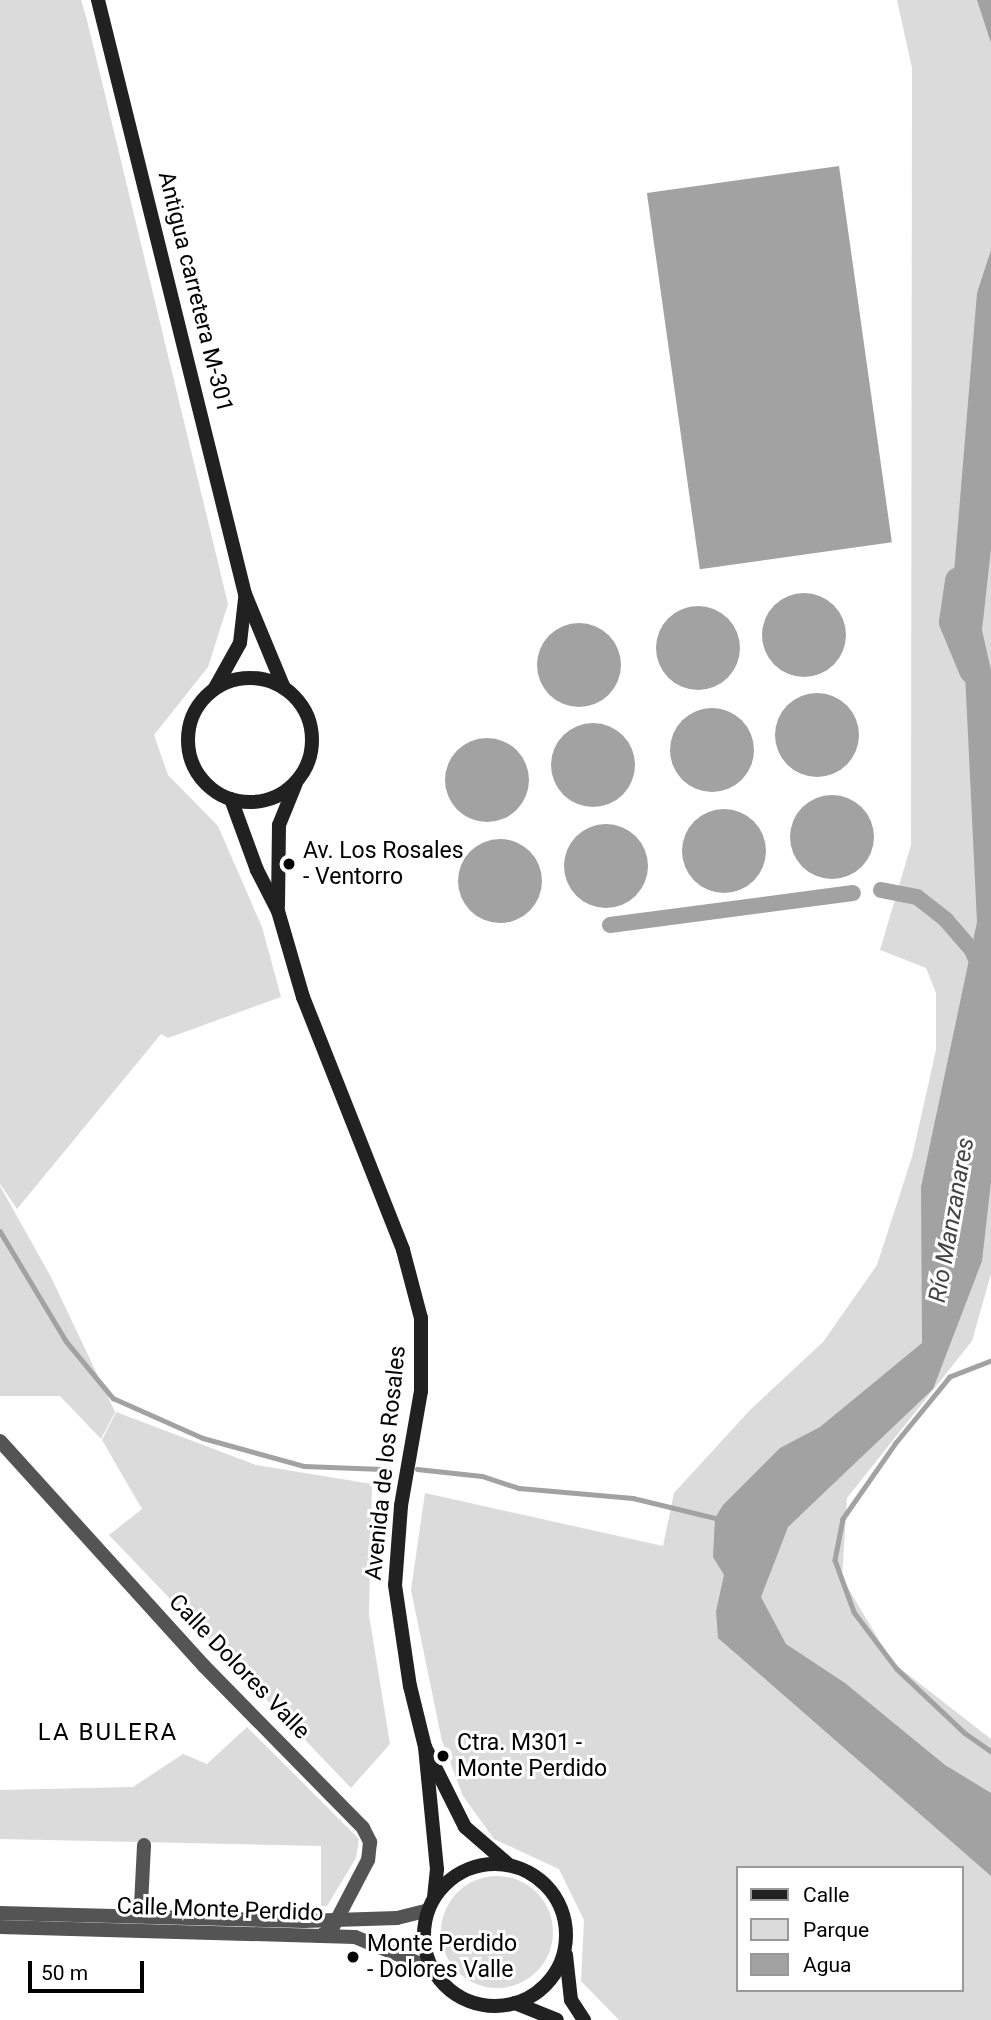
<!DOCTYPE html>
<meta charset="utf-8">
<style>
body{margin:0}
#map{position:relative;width:991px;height:2020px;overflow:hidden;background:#fff;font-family:Roboto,sans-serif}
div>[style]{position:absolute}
.green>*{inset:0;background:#dbdbdb}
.round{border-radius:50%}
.water>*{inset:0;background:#a2a2a2;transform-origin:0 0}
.stream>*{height:4.5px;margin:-2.25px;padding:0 2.25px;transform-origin:2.25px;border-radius:2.25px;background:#a2a2a2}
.canal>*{height:16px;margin:-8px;padding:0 8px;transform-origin:8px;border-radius:8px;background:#a2a2a2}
.river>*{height:28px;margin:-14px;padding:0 14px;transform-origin:14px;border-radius:14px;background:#a2a2a2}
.street>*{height:14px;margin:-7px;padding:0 7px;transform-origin:7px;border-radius:7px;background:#545454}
.secondary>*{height:14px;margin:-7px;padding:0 7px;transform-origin:7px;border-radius:7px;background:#212121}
.secondary>.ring{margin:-7px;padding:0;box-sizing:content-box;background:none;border:14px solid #212121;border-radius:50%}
.dots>*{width:19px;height:19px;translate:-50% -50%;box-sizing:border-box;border:4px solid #fff;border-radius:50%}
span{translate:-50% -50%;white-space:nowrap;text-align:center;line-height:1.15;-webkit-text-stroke:6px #fff;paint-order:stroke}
.street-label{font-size:23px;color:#000}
.poi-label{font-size:23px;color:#000}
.left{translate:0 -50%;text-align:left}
.water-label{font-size:24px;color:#434343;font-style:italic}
.neighbourhood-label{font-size:24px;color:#000;letter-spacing:2px}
.legend{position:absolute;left:736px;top:1866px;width:228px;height:126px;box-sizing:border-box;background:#fff;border:2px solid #999;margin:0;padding:9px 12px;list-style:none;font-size:21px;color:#000}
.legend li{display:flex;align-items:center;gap:14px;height:35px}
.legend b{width:35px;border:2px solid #999}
.scale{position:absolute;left:28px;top:1961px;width:116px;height:32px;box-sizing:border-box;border:4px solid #000;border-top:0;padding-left:9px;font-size:21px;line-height:24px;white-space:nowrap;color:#000;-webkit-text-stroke:5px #fff;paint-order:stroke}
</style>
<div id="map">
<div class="green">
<i style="clip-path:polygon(0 0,81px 0,87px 20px,228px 604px,208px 667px,154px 735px,168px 775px,218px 826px,262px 927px,281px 997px,168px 1038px,161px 1034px,17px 1209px,0 1184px)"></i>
<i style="clip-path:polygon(evenodd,897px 0,991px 0,991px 1274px,972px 1341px,847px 1498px,842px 1578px,892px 1662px,991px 1739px,991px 2020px,619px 2020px,581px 1981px,584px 1920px,559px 1869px,494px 1839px,463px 1796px,442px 1741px,411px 1590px,425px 1493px,663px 1546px,674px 1493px,750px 1410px,823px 1342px,877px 1265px,912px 1157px,936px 1050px,936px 993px,926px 968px,880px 950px,911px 845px,912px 68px,897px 0,737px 1868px,961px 1868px,961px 1990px,737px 1990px,737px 1868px)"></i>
<i style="clip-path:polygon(0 1186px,51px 1277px,115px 1412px,101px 1439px,60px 1396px,0 1396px)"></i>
<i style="clip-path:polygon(116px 1412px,256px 1465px,372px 1484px,369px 1615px,390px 1744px,351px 1788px,109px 1535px,142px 1509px,102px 1440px)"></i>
<i style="clip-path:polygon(247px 1727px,359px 1839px,356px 1858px,327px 1906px,321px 1906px,321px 1846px,0 1839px,0 1790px,133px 1787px,183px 1754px,207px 1764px)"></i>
<i class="round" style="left:441px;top:1876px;width:112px;height:112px"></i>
</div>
<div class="water">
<i style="clip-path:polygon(977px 0,991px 0,991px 43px)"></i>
<i style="left:839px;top:166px;width:380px;height:194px;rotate:82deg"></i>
<i style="clip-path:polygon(991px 250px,991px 549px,982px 630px,991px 670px,991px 1182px,982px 1261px,933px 1389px,788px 1527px,761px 1597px,786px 1644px,845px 1683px,945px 1765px,991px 1793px,991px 1876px,718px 1638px,716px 1611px,724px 1575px,713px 1557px,715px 1518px,723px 1505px,780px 1448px,820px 1427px,922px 1343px,921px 1187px,977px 922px,964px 652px,951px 609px,977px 293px)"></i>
<i class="round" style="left:762px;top:593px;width:84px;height:84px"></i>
<i class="round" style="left:656px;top:606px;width:84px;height:84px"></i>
<i class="round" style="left:537px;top:623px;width:84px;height:84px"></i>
<i class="round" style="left:775px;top:693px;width:84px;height:84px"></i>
<i class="round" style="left:670px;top:708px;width:84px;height:84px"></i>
<i class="round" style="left:551px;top:723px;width:84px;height:84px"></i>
<i class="round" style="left:445px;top:738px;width:84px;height:84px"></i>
<i class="round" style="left:790px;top:795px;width:84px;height:84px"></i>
<i class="round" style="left:682px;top:809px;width:84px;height:84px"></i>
<i class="round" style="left:564px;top:824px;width:84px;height:84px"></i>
<i class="round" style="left:458px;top:839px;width:84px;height:84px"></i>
</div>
<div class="stream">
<i style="left:0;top:1231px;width:128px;rotate:59deg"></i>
<i style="left:66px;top:1341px;width:74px;rotate:50.5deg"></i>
<i style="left:113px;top:1398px;width:98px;rotate:24deg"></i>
<i style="left:203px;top:1438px;width:105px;rotate:15.5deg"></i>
<i style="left:304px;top:1466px;width:78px;rotate:2.2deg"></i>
<i style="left:991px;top:1361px;width:44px;rotate:158.7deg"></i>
<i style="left:950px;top:1377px;width:85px;rotate:129.3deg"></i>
<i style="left:896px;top:1443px;width:93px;rotate:124.9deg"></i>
<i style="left:843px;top:1519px;width:42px;rotate:101deg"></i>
<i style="left:835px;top:1560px;width:55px;rotate:69.9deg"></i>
<i style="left:854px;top:1612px;width:71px;rotate:53deg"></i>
<i style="left:897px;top:1669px;width:93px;rotate:43.3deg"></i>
<i style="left:965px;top:1733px;width:32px;rotate:35deg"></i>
<i style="left:417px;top:1469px;width:65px;rotate:6.1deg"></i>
<i style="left:482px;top:1476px;width:39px;rotate:18deg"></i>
<i style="left:519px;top:1488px;width:114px;rotate:5deg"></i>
<i style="left:633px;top:1498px;width:89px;rotate:13.7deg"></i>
</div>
<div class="canal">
<i style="left:881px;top:890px;width:37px;rotate:11deg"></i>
<i style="left:917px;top:897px;width:37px;rotate:38deg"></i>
<i style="left:946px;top:920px;width:40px;rotate:49deg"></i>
<i style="left:972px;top:950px;width:21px;rotate:67deg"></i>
<i style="left:610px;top:925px;width:245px;rotate:-7.5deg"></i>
</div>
<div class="river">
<i style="left:959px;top:581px;width:41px;rotate:98.3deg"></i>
<i style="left:953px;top:622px;width:52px;rotate:67.4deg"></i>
</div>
<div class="street">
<i style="left:0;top:1441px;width:304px;rotate:47.8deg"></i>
<i style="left:204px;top:1666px;width:227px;rotate:45.5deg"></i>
<i style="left:363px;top:1828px;width:16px;rotate:63deg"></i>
<i style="left:370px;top:1842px;width:18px;rotate:96deg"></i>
<i style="left:368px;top:1860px;width:78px;rotate:117.6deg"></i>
<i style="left:332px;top:1929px;width:14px;rotate:150deg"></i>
<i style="left:141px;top:1905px;width:60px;rotate:-87.1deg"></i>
<i style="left:0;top:1913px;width:304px;rotate:1.5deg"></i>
<i style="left:304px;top:1921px;width:93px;rotate:-1.8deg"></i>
<i style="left:397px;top:1918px;width:32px;rotate:-14deg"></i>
<i style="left:0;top:1927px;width:355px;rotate:1.6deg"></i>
<i style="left:355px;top:1937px;width:84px;rotate:22.3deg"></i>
</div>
<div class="secondary">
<i style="left:98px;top:0;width:612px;rotate:76.1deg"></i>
<i style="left:245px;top:594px;width:102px;rotate:67.5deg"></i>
<i class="ring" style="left:188px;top:678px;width:110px;height:110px"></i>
<i style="left:215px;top:688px;width:51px;rotate:-60.9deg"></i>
<i style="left:240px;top:643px;width:44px;rotate:-83.5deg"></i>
<i style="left:231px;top:799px;width:76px;rotate:69.9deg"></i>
<i style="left:257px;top:870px;width:46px;rotate:62.9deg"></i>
<i style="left:278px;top:911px;width:90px;rotate:73.8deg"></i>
<i style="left:303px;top:997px;width:272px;rotate:68.4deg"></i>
<i style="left:403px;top:1250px;width:70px;rotate:75.2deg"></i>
<i style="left:421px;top:1318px;width:73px;rotate:90deg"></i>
<i style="left:421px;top:1391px;width:117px;rotate:99.9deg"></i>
<i style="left:401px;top:1506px;width:79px;rotate:94.3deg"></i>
<i style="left:395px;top:1585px;width:102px;rotate:81.6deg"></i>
<i style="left:410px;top:1686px;width:63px;rotate:76.2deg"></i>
<i style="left:425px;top:1747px;width:123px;rotate:84.4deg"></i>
<i style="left:437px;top:1869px;width:29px;rotate:96deg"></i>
<i style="left:278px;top:906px;width:81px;rotate:-89.3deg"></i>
<i style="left:279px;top:825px;width:45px;rotate:-68deg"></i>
<i style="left:426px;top:1749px;width:87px;rotate:63.4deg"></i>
<i style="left:465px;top:1827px;width:58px;rotate:40.8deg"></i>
<i class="ring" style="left:424px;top:1864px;width:128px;height:128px"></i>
<i style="left:566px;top:1955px;width:45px;rotate:83.7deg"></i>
<i style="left:571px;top:2000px;width:24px;rotate:57deg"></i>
<i style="left:515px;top:2003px;width:45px;rotate:22deg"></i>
</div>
<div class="dots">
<i style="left:289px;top:864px;background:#000"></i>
<i style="left:443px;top:1756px;background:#000"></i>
<i style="left:353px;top:1957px;background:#000"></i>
</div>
<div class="street-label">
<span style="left:195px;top:292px;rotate:76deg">Antigua carretera M-301</span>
<span style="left:386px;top:1463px;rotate:-84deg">Avenida de los Rosales</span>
<span style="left:239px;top:1667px;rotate:46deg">Calle Dolores Valle</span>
<span style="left:220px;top:1910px;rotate:2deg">Calle Monte Perdido</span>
</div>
<div class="poi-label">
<span class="left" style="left:303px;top:864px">Av. Los Rosales<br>- Ventorro</span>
<span class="left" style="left:457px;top:1756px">Ctra. M301 -<br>Monte Perdido</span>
<span class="left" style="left:367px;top:1957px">Monte Perdido<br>- Dolores Valle</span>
</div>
<div class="water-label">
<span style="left:952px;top:1220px;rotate:-80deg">Río Manzanares</span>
</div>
<div class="neighbourhood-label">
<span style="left:108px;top:1733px">LA BULERA</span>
</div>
<ul class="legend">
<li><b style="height:9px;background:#212121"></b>Calle</li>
<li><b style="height:19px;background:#dbdbdb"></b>Parque</li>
<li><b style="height:19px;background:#a2a2a2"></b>Agua</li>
</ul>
<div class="scale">50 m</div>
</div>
